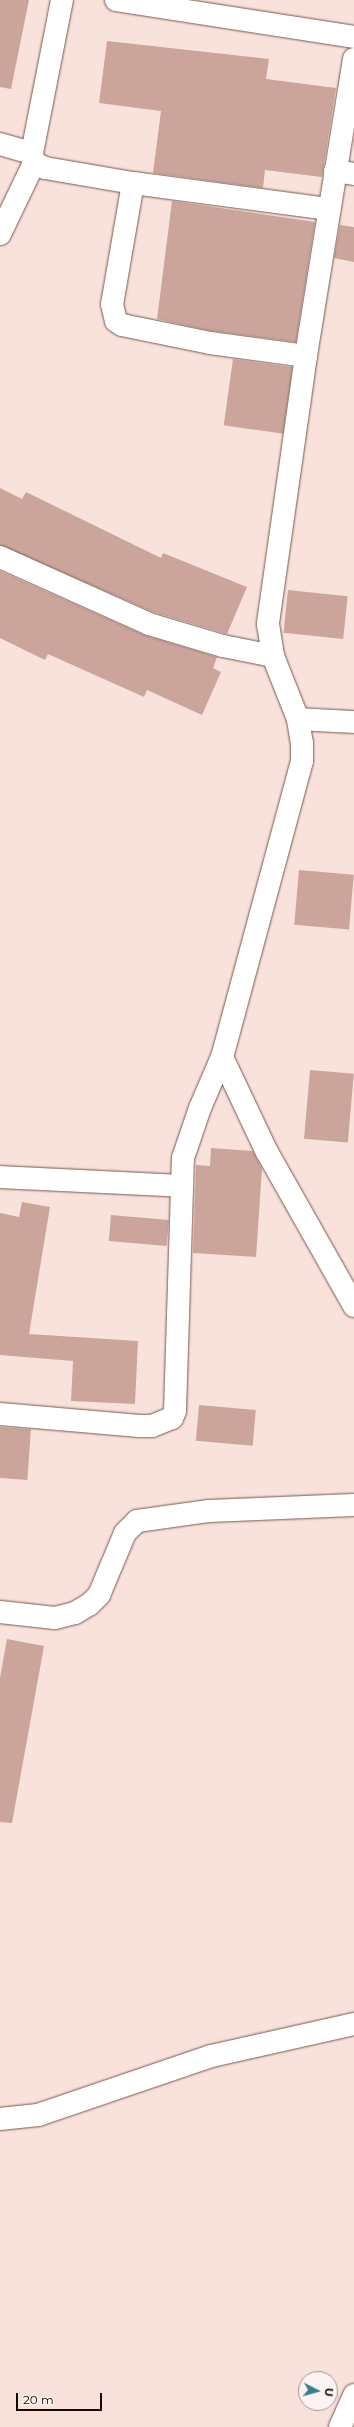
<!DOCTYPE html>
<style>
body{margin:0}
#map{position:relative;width:354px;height:2427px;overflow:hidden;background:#fae2dc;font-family:Montserrat,sans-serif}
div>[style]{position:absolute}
.building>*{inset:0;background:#cba59c;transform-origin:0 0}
.roads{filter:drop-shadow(0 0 1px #78574f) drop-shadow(0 0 1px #78574f)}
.minor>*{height:22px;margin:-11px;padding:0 11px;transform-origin:11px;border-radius:11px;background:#fff}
span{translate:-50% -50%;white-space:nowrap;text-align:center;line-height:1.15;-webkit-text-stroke:3.5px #fcf4f2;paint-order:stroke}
.north{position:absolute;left:298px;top:2371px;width:40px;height:40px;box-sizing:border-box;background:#fcf4f2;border:1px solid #9f9693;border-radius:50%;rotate:96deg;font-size:11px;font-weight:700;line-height:16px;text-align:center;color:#140805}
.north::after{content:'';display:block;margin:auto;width:14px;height:18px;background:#397e8c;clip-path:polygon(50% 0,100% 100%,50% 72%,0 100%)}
.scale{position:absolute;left:16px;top:2393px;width:86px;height:18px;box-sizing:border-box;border:2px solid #140805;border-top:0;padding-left:5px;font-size:12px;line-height:14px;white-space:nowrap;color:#140805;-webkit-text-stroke:3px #fcf4f2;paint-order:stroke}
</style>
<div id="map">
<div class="building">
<i style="clip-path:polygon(0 0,29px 0,11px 89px,0 87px)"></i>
<i style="clip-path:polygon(107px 41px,269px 59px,266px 79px,336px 88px,322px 177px,265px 170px,263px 188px,153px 173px,161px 111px,99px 103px)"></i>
<i style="clip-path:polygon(172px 201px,315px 222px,296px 342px,206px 330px,157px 319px)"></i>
<i style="clip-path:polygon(340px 225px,354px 227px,354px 262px,334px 258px)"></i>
<i style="left:233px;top:359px;width:60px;height:67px;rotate:8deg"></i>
<i style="clip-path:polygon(0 488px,22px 499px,26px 492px,161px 558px,163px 553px,247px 587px,227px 634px,153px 612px,0 545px)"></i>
<i style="clip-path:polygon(0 571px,144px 635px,217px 657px,213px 668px,221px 672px,202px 715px,147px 690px,144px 697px,48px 654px,45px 660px,0 638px)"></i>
<i style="left:288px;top:590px;width:60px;height:43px;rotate:6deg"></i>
<i style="left:299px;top:870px;width:55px;height:55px;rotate:5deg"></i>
<i style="left:310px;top:1070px;width:44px;height:69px;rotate:5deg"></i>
<i style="clip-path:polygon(211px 1148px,253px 1151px,262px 1169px,256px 1257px,193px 1253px,196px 1165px,210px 1166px)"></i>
<i style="clip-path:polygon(22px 1202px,50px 1207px,29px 1334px,138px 1341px,135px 1404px,71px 1401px,73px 1361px,0 1355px,0 1213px,19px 1217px)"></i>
<i style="left:111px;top:1215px;width:58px;height:26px;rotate:5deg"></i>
<i style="left:199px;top:1405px;width:57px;height:36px;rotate:5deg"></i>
<i style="left:0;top:1427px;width:31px;height:51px;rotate:4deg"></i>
<i style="clip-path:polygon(7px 1639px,44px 1646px,12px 1823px,0 1822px,0 1678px)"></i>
</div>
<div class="roads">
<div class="minor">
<i style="left:62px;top:0;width:156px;rotate:101.1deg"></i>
<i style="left:32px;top:153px;width:10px;rotate:79deg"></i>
<i style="left:34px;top:163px;width:12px;rotate:24deg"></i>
<i style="left:45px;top:168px;width:89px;rotate:9.7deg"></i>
<i style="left:133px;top:183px;width:198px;rotate:7.6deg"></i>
<i style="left:116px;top:0;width:241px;rotate:8.8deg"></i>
<i style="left:354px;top:59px;width:301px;rotate:99.2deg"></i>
<i style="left:306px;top:356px;width:271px;rotate:98.1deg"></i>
<i style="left:268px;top:624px;width:32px;rotate:81deg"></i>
<i style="left:273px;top:656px;width:68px;rotate:68.4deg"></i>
<i style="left:298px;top:719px;width:24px;rotate:81deg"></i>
<i style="left:302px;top:743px;width:18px;rotate:90deg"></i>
<i style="left:302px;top:761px;width:307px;rotate:105.1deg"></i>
<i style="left:222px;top:1057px;width:105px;rotate:64.7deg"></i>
<i style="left:267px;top:1152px;width:177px;rotate:60.5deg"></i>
<i style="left:0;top:144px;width:33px;rotate:16deg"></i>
<i style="left:335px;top:171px;width:19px;rotate:9deg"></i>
<i style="left:133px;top:183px;width:123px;rotate:99.8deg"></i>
<i style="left:112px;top:304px;width:17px;rotate:77deg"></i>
<i style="left:116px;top:321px;width:7px;rotate:34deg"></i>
<i style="left:122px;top:325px;width:90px;rotate:11.6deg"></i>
<i style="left:210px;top:343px;width:97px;rotate:7.7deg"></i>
<i style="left:0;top:234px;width:79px;rotate:-64.4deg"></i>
<i style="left:0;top:557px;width:163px;rotate:24.2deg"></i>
<i style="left:149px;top:624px;width:77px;rotate:16.6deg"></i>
<i style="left:223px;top:646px;width:51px;rotate:11.3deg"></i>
<i style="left:298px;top:719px;width:56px;rotate:3.1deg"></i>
<i style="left:0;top:1177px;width:181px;rotate:2.8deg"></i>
<i style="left:0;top:1414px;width:140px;rotate:4.9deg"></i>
<i style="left:139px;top:1426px;width:13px"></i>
<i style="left:152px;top:1426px;width:22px;rotate:-22deg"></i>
<i style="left:172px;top:1418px;width:8px;rotate:-67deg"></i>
<i style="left:175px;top:1411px;width:253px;rotate:-88.2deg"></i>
<i style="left:183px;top:1158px;width:53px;rotate:-71.2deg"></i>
<i style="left:200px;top:1108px;width:56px;rotate:-66.7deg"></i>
<i style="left:0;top:1612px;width:55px;rotate:6.2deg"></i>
<i style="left:55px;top:1618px;width:21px;rotate:-14deg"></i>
<i style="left:75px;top:1613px;width:17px;rotate:-31deg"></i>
<i style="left:90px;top:1604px;width:13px;rotate:-45deg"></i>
<i style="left:99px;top:1595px;width:67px;rotate:-67.2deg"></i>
<i style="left:125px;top:1533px;width:17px;rotate:-45deg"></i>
<i style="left:137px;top:1521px;width:73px;rotate:-7.9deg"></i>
<i style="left:209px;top:1511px;width:145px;rotate:-2.4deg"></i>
<i style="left:0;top:2119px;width:38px;rotate:-6deg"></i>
<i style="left:38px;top:2115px;width:183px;rotate:-18.8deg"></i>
<i style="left:211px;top:2056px;width:147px;rotate:-12.6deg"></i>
<i style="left:340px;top:2427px;width:35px;rotate:-66deg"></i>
</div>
</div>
<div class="north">U</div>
<div class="scale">20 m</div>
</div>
